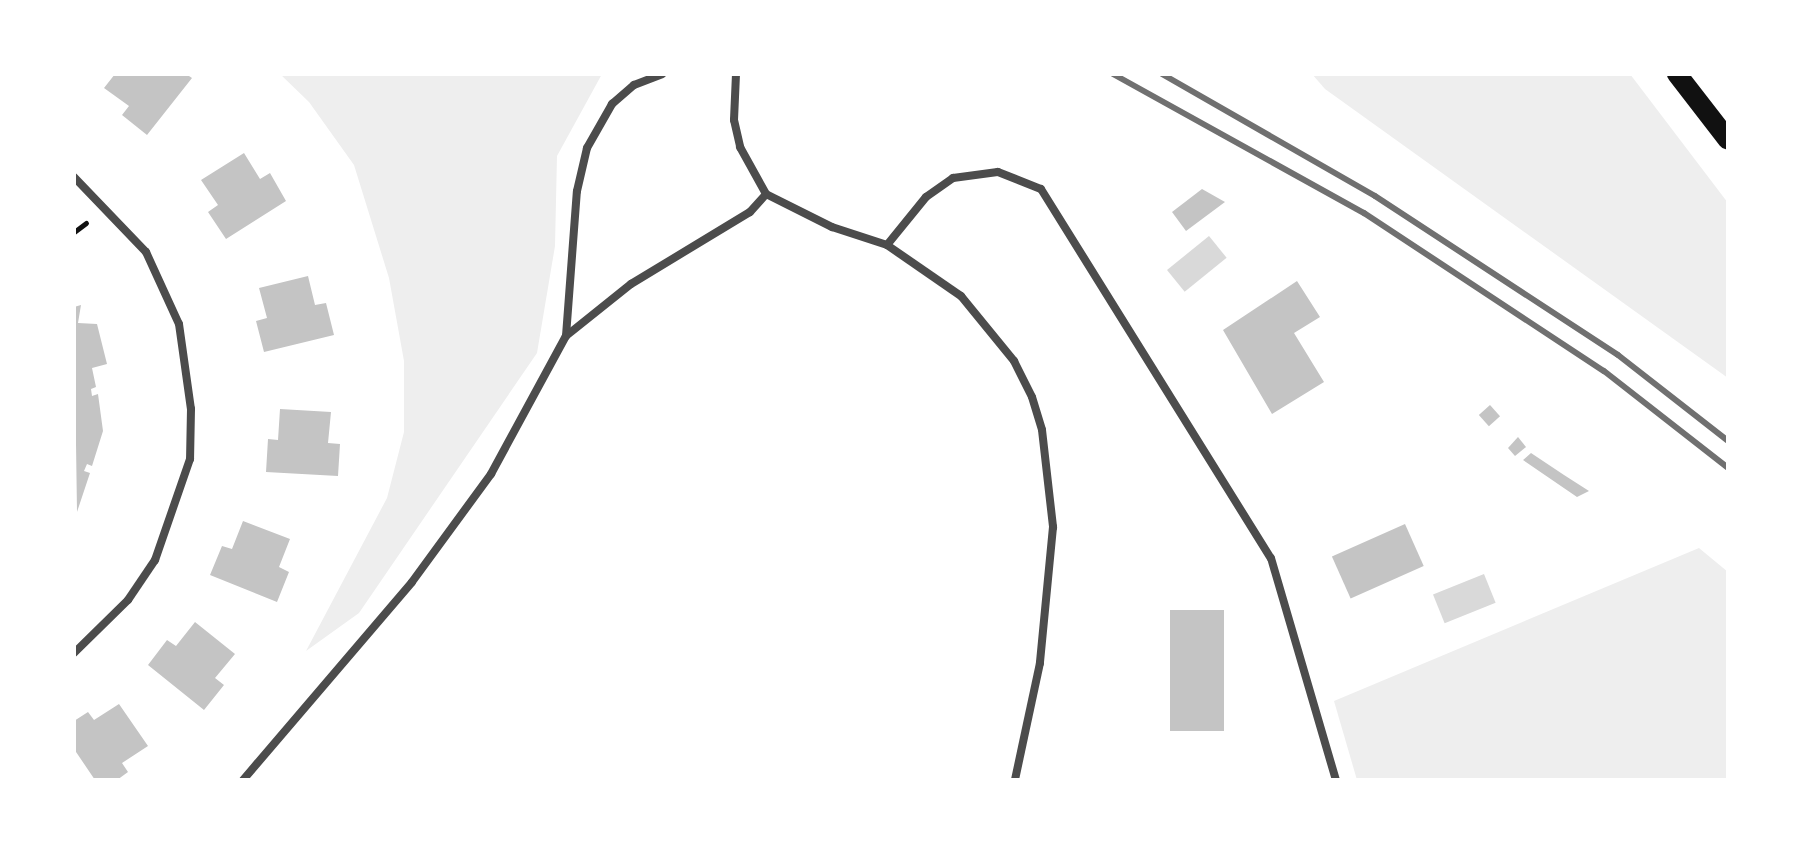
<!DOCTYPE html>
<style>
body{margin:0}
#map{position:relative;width:1802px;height:854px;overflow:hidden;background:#fff;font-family:Commissioner,sans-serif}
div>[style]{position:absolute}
.green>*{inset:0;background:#eee}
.water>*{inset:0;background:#d9d9d9;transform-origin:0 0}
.building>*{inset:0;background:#c4c4c4;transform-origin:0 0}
.path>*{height:5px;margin:-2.5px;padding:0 2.5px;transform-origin:2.5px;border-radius:2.5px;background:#111}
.minor>*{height:8px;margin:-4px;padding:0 4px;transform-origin:4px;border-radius:4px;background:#4c4c4c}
.primary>*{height:20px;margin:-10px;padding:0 10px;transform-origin:10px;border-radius:10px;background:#111}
.rail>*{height:6px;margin:-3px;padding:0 3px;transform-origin:3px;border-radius:3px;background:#707070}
span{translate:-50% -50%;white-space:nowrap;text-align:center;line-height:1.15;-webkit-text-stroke:6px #fff;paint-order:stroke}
.frame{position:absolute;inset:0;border:76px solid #fff;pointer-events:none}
</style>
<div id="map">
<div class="green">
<i style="clip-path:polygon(280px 74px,602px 74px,557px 156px,555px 246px,537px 353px,359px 613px,306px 651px,387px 498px,404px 432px,404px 361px,389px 278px,354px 165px,309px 102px)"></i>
<i style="clip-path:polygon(1312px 74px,1630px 74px,1728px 203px,1728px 378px,1325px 89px)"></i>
<i style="clip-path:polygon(1699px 548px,1728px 572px,1728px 780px,1357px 780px,1334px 701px)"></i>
</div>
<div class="water">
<i style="left:1209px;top:236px;width:28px;height:54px;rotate:51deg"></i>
<i style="left:1484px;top:574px;width:31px;height:55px;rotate:68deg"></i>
</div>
<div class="building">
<i style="clip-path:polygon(115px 74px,186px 74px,192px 78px,147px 135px,122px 115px,129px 106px,104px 88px)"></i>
<i style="clip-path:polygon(244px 153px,260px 179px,270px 173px,286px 201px,226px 239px,208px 212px,218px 205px,201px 180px)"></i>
<i style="clip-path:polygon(1202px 189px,1225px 202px,1186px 231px,1172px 212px)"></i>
<i style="clip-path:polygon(308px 276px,315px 305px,326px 303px,334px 335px,264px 352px,256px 321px,267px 318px,259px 288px)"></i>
<i style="clip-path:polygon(1297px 281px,1320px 317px,1294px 333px,1324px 382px,1272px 414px,1223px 330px)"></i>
<i style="clip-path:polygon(81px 305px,78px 323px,97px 324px,107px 364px,92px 368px,96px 387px,91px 389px,92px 396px,98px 394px,103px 431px,92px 466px,87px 464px,84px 471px,90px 473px,77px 512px,74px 307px)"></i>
<i style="left:1490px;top:405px;width:15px;height:15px;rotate:48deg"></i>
<i style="clip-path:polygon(280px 409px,331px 412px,328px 443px,340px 444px,338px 476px,266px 472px,268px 439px,278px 440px)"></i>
<i style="clip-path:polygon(1518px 437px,1526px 447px,1515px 456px,1508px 448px)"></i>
<i style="clip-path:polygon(1531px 453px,1564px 475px,1589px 491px,1577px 497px,1523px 460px)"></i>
<i style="clip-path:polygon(243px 521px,290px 539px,279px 567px,289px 572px,277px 602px,210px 575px,222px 546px,232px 549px)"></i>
<i style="left:1405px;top:524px;width:46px;height:80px;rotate:66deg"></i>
<i style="left:1224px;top:610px;width:121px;height:54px;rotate:90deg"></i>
<i style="clip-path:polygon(195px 622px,235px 654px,215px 678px,224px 685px,204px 710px,148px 665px,167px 640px,176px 646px)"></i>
<i style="clip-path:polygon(119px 704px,148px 746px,122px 763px,128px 772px,117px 780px,95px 780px,74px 749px,74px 721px,88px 712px,94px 720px)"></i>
</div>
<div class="path">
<i style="left:74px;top:232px;width:15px;rotate:-37deg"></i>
</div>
<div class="minor">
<i style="left:736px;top:74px;width:46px;rotate:92.5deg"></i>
<i style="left:734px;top:120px;width:28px;rotate:77deg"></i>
<i style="left:740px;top:147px;width:54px;rotate:61deg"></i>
<i style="left:766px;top:194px;width:74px;rotate:26.6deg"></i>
<i style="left:832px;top:227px;width:58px;rotate:18.1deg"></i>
<i style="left:887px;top:245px;width:90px;rotate:34.6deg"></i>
<i style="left:961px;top:296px;width:84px;rotate:50.8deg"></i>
<i style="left:1014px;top:361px;width:40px;rotate:63.4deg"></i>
<i style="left:1032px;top:397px;width:34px;rotate:73deg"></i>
<i style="left:1042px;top:430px;width:98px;rotate:83.5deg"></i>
<i style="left:1053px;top:527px;width:137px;rotate:95.5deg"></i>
<i style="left:1040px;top:663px;width:120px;rotate:102.1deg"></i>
<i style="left:74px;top:177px;width:104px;rotate:46.2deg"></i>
<i style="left:146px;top:252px;width:79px;rotate:65.4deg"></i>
<i style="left:179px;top:324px;width:86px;rotate:82deg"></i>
<i style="left:191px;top:409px;width:50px;rotate:91.1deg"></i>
<i style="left:190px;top:459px;width:107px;rotate:109.1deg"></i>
<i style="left:155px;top:560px;width:48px;rotate:124deg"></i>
<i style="left:128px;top:600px;width:76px;rotate:135.5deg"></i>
<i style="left:887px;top:245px;width:62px;rotate:-50.9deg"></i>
<i style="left:926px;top:197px;width:33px;rotate:-35deg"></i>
<i style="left:953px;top:178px;width:45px;rotate:-7.6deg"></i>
<i style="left:998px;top:172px;width:46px;rotate:21.6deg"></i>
<i style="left:1041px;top:189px;width:435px;rotate:58.1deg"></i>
<i style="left:1271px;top:558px;width:231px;rotate:73.7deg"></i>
<i style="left:566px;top:336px;width:145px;rotate:-85.7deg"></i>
<i style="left:577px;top:191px;width:44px;rotate:-76.9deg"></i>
<i style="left:587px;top:148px;width:51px;rotate:-60.4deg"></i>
<i style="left:612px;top:104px;width:29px;rotate:-41deg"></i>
<i style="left:634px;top:85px;width:30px;rotate:-21deg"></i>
<i style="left:243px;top:780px;width:260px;rotate:-49.5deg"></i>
<i style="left:412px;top:582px;width:134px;rotate:-53.8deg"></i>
<i style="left:491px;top:474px;width:157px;rotate:-61.5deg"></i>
<i style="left:566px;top:336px;width:83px;rotate:-38.7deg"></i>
<i style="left:631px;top:284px;width:139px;rotate:-31.2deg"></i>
<i style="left:750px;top:212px;width:24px;rotate:-48deg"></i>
</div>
<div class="primary">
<i style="left:1677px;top:74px;width:83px;rotate:52.3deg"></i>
</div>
<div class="rail">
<i style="left:1113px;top:74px;width:287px;rotate:29deg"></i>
<i style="left:1364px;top:213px;width:287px;rotate:33.4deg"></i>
<i style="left:1604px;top:371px;width:157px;rotate:38deg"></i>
<i style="left:1162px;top:74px;width:245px;rotate:29.8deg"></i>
<i style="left:1375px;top:196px;width:290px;rotate:33.2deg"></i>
<i style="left:1618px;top:355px;width:140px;rotate:38deg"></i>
</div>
<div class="frame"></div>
</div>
